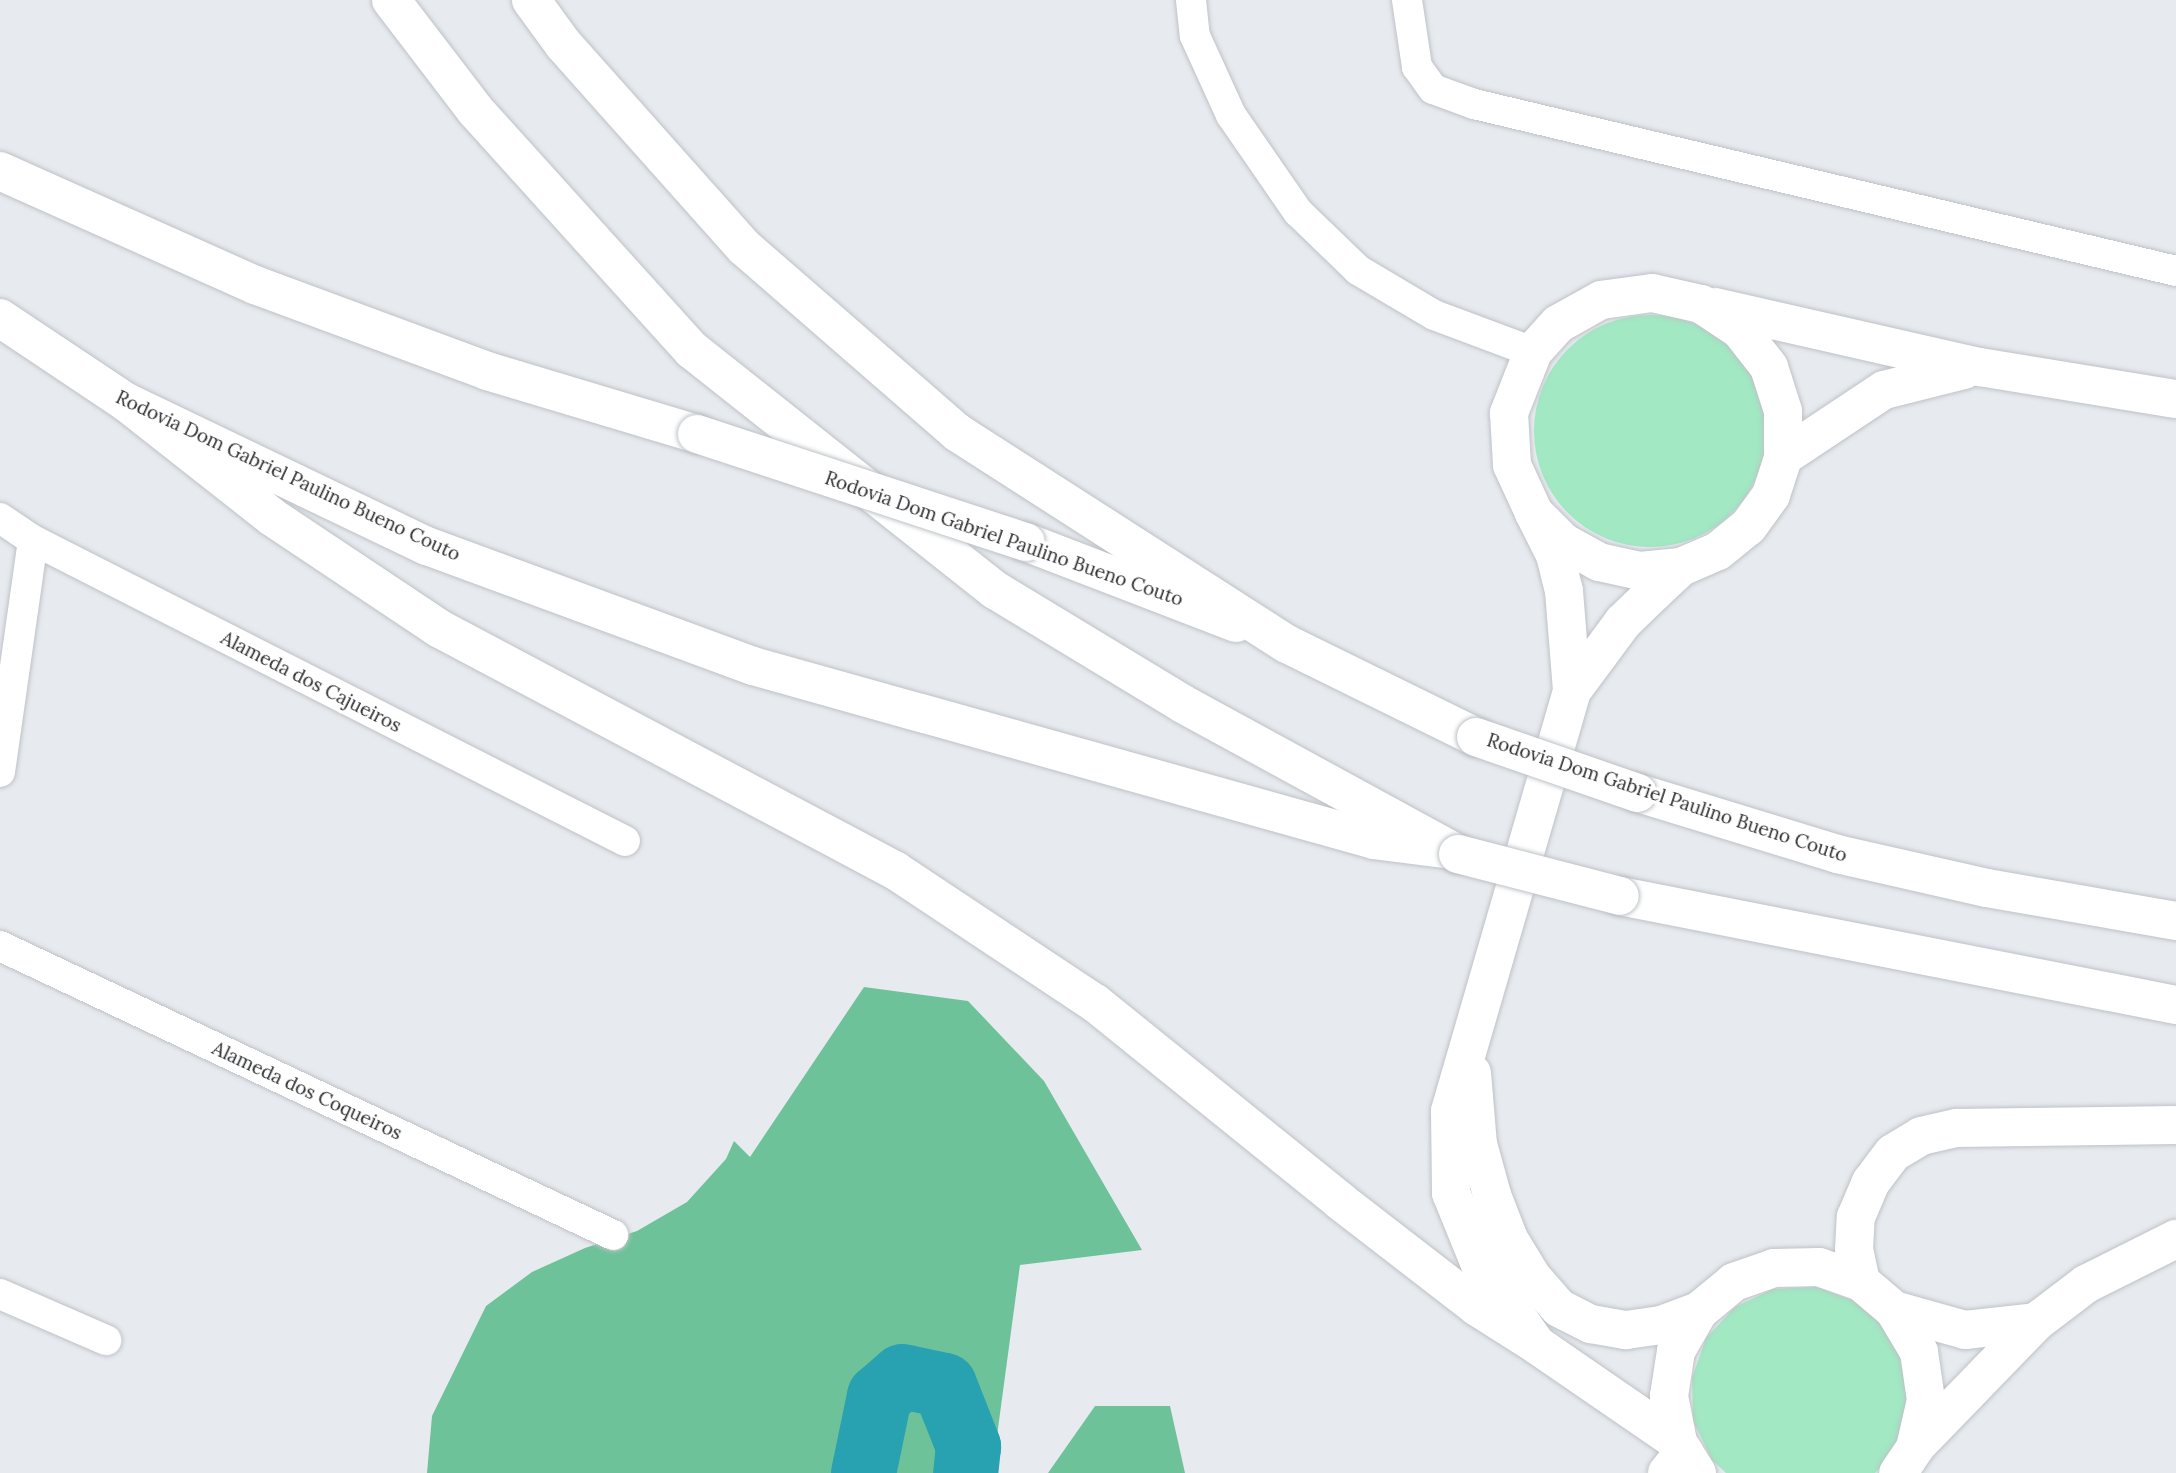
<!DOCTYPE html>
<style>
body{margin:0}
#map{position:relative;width:2176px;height:1473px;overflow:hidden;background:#e7ebef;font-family:Lora,serif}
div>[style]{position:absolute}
.green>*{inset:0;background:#a1e8c3}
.round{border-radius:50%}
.forest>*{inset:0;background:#6dc299}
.river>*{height:65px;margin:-32.5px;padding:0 32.5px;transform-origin:32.5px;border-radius:32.5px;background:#28a1b1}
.roads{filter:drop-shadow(0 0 2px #bec2c6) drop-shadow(0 0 2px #bec2c6)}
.street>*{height:30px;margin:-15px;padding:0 15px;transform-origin:15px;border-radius:15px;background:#fff}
.secondary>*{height:38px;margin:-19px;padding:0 19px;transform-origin:19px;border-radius:19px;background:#fff}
.primary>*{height:38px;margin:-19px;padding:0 19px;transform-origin:19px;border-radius:19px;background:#fff}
.highway>*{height:38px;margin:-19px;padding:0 19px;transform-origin:19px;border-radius:19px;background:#fff}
.bridges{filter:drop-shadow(0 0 2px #bec2c6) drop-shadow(0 0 2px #bec2c6)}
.primary-bridge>*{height:38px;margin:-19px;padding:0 19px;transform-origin:19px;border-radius:19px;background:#fff}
.highway-bridge>*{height:38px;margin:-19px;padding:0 19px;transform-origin:19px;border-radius:19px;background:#fff}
span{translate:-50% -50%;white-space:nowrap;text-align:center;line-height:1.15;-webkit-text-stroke:7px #fff;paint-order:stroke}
.street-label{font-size:19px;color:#2d2e30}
</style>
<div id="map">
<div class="green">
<i class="round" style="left:1534px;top:315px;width:232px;height:232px"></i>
<i style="clip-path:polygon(1816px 1287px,1857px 1302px,1888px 1331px,1906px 1370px,1908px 1413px,1894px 1453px,1875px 1473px,1726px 1473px,1712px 1460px,1693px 1421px,1692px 1378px,1706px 1338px,1735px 1307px,1773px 1289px)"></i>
</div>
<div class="forest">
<i style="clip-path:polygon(864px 987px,968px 1001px,1044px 1081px,1142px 1250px,1020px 1265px,992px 1473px,427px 1473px,432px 1416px,486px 1306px,532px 1272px,585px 1248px,637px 1231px,687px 1202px,726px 1159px,734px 1141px,750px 1157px)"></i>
<i style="clip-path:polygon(1095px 1406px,1170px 1406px,1185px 1473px,1048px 1473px)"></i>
</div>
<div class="river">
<i style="left:863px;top:1473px;width:79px;rotate:-78.3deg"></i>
<i style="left:879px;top:1396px;width:30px;rotate:-41deg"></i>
<i style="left:902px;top:1376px;width:43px;rotate:12.1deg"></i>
<i style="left:944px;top:1385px;width:66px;rotate:68.5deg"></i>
<i style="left:968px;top:1446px;width:27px;rotate:96deg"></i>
</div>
<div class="roads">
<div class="street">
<i style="left:1191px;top:0;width:36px;rotate:84deg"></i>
<i style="left:1195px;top:36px;width:87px;rotate:65.5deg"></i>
<i style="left:1231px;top:115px;width:118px;rotate:55.4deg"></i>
<i style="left:1298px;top:212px;width:83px;rotate:44deg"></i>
<i style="left:1358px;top:270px;width:88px;rotate:30.6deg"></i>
<i style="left:1434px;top:315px;width:106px;rotate:20.5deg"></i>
<i style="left:1407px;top:0;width:68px;rotate:81.5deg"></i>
<i style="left:1417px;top:67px;width:27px;rotate:54deg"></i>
<i style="left:1433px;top:89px;width:44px;rotate:20.1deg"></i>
<i style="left:1474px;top:104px;width:722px;rotate:13.38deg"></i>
<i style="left:0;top:518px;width:40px;rotate:34deg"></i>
<i style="left:33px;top:540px;width:664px;rotate:26.95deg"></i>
<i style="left:0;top:772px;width:234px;rotate:-81.9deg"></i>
<i style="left:0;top:946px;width:678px;rotate:25.24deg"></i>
<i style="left:0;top:1294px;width:116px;rotate:23.5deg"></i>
</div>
<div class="secondary">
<i style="left:1667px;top:1473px;width:27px;rotate:-51deg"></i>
</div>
<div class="primary">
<i style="left:0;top:171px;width:279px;rotate:24.1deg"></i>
<i style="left:255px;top:285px;width:247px;rotate:20.3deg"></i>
<i style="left:487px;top:371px;width:219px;rotate:16.7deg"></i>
<i style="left:1715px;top:307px;width:272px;rotate:12.8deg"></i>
<i style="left:1980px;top:367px;width:199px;rotate:9.3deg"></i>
<i style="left:0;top:318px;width:151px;rotate:33.7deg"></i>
<i style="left:126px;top:402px;width:334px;rotate:25.6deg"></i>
<i style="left:427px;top:546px;width:347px;rotate:20.2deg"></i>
<i style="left:753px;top:666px;width:645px;rotate:15.65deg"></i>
<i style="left:1374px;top:840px;width:71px;rotate:7.3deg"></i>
<i style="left:126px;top:402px;width:186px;rotate:38.2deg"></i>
<i style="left:272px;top:517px;width:202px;rotate:33.7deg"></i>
<i style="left:440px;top:629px;width:516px;rotate:27.95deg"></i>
<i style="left:896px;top:871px;width:239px;rotate:33.6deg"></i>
<i style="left:1095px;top:1003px;width:315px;rotate:38.9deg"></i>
<i style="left:1340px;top:1201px;width:173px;rotate:37.7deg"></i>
<i style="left:1477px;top:1307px;width:71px;rotate:32.3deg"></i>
<i style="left:1783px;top:457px;width:121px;rotate:-33.6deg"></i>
<i style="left:1884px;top:390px;width:82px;rotate:-14deg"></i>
<i style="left:1534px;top:513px;width:47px;rotate:63.4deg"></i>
<i style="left:1555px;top:555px;width:37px;rotate:76deg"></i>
<i style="left:1564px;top:591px;width:100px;rotate:85.4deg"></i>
<i style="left:1572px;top:691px;width:437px;rotate:106.2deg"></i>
<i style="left:1450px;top:1111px;width:82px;rotate:89.3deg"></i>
<i style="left:1451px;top:1193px;width:74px;rotate:67.9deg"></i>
<i style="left:1479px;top:1262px;width:101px;rotate:55.1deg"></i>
<i style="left:1537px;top:1345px;width:171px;rotate:34.5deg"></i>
<i style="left:1026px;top:542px;width:225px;rotate:21.1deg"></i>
<i style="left:1572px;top:691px;width:86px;rotate:-53.5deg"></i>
<i style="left:1623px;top:622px;width:42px;rotate:-44deg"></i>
<i style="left:1653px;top:593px;width:38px;rotate:-43deg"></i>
<i style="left:1681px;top:567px;width:40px;rotate:-23.4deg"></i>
<i style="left:1718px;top:551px;width:38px;rotate:-39deg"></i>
<i style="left:1748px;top:527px;width:39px;rotate:-54deg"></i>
<i style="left:1771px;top:495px;width:40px;rotate:-72deg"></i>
<i style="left:1783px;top:457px;width:46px;rotate:-90deg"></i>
<i style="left:1783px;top:411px;width:46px;rotate:-107.7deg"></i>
<i style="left:1769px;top:367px;width:47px;rotate:-128.1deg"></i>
<i style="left:1740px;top:330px;width:47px;rotate:-146.3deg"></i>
<i style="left:1701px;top:304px;width:50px;rotate:-167.3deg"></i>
<i style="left:1652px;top:293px;width:51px;rotate:172.2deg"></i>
<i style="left:1601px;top:300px;width:49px;rotate:150.8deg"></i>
<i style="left:1558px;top:324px;width:38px;rotate:132deg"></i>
<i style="left:1533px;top:352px;width:66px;rotate:111.5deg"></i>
<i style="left:1509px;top:413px;width:52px;rotate:86.7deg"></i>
<i style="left:1512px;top:465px;width:53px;rotate:65.4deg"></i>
<i style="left:1534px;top:513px;width:41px;rotate:45deg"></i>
<i style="left:1563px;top:542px;width:41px;rotate:29.1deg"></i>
<i style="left:1599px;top:562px;width:42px;rotate:12.4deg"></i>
<i style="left:1640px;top:571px;width:41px;rotate:-5.6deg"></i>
<i style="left:1472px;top:1073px;width:71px;rotate:85.2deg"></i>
<i style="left:1478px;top:1144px;width:53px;rotate:74.6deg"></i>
<i style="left:1492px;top:1195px;width:47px;rotate:68.9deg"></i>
<i style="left:1509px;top:1239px;width:44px;rotate:58.8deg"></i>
<i style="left:1532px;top:1277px;width:41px;rotate:48.9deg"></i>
<i style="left:1559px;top:1308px;width:36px;rotate:27deg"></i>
<i style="left:1591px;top:1324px;width:36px;rotate:10deg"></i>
<i style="left:1626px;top:1330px;width:35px;rotate:-8deg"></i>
<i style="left:1661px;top:1325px;width:40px;rotate:-20.2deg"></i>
<i style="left:1894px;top:1310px;width:74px;rotate:15.7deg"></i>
<i style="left:1965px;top:1330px;width:71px;rotate:-6.4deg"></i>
<i style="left:1916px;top:1446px;width:173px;rotate:-45.9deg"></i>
<i style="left:2036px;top:1322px;width:63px;rotate:-37.2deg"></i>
<i style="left:2086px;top:1284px;width:101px;rotate:-26.6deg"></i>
<i style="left:1697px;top:1473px;width:36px;rotate:-122deg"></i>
<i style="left:1678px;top:1442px;width:47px;rotate:-101.1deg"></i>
<i style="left:1669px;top:1396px;width:46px;rotate:-81.2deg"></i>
<i style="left:1676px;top:1351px;width:46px;rotate:-60.1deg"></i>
<i style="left:1699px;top:1311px;width:45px;rotate:-39.6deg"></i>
<i style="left:1734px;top:1282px;width:42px;rotate:-19.3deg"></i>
<i style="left:1774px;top:1268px;width:45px;rotate:-1.3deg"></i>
<i style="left:1819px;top:1267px;width:45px;rotate:19.7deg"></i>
<i style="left:1861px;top:1282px;width:43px;rotate:40.3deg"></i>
<i style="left:1894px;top:1310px;width:49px;rotate:59.2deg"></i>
<i style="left:1919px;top:1352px;width:49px;rotate:81.7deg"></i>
<i style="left:1926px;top:1400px;width:49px;rotate:102.9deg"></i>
<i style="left:1915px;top:1448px;width:30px;rotate:124deg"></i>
</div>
<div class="highway">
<i style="left:391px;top:0;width:138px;rotate:52.6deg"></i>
<i style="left:475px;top:110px;width:324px;rotate:47.9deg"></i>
<i style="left:692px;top:350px;width:387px;rotate:38.4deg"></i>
<i style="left:995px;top:590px;width:220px;rotate:31.2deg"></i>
<i style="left:1183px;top:704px;width:313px;rotate:28.6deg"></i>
<i style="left:531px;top:0;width:54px;rotate:54deg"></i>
<i style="left:563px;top:44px;width:273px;rotate:48.3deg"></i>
<i style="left:745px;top:248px;width:282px;rotate:41deg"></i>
<i style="left:958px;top:433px;width:391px;rotate:32.7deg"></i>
<i style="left:1287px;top:644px;width:211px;rotate:26.2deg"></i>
<i style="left:1638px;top:793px;width:208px;rotate:17deg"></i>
<i style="left:1837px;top:854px;width:154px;rotate:12.8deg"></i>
<i style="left:1987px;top:888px;width:192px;rotate:9.9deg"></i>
<i style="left:1620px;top:896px;width:567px;rotate:11.09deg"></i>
<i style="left:1861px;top:1282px;width:33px;rotate:-102deg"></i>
<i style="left:1854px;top:1250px;width:33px;rotate:-87deg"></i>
<i style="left:1856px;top:1217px;width:38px;rotate:-67deg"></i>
<i style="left:1871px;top:1182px;width:36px;rotate:-53deg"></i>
<i style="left:1893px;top:1153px;width:33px;rotate:-31deg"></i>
<i style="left:1921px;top:1136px;width:37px;rotate:-13deg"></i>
<i style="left:1957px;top:1128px;width:219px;rotate:-0.8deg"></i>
</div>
</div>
<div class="bridges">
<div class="primary-bridge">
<i style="left:697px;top:434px;width:346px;rotate:18.2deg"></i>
</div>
<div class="highway-bridge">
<i style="left:1476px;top:737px;width:171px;rotate:19.1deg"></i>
<i style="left:1458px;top:854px;width:167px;rotate:14.5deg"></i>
</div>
</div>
<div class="street-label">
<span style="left:288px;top:476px;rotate:25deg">Rodovia Dom Gabriel Paulino Bueno Couto</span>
<span style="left:1004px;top:539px;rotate:19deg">Rodovia Dom Gabriel Paulino Bueno Couto</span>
<span style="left:311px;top:682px;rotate:27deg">Alameda dos Cajueiros</span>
<span style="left:1667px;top:798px;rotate:18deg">Rodovia Dom Gabriel Paulino Bueno Couto</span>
<span style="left:307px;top:1091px;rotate:25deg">Alameda dos Coqueiros</span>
</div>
</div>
